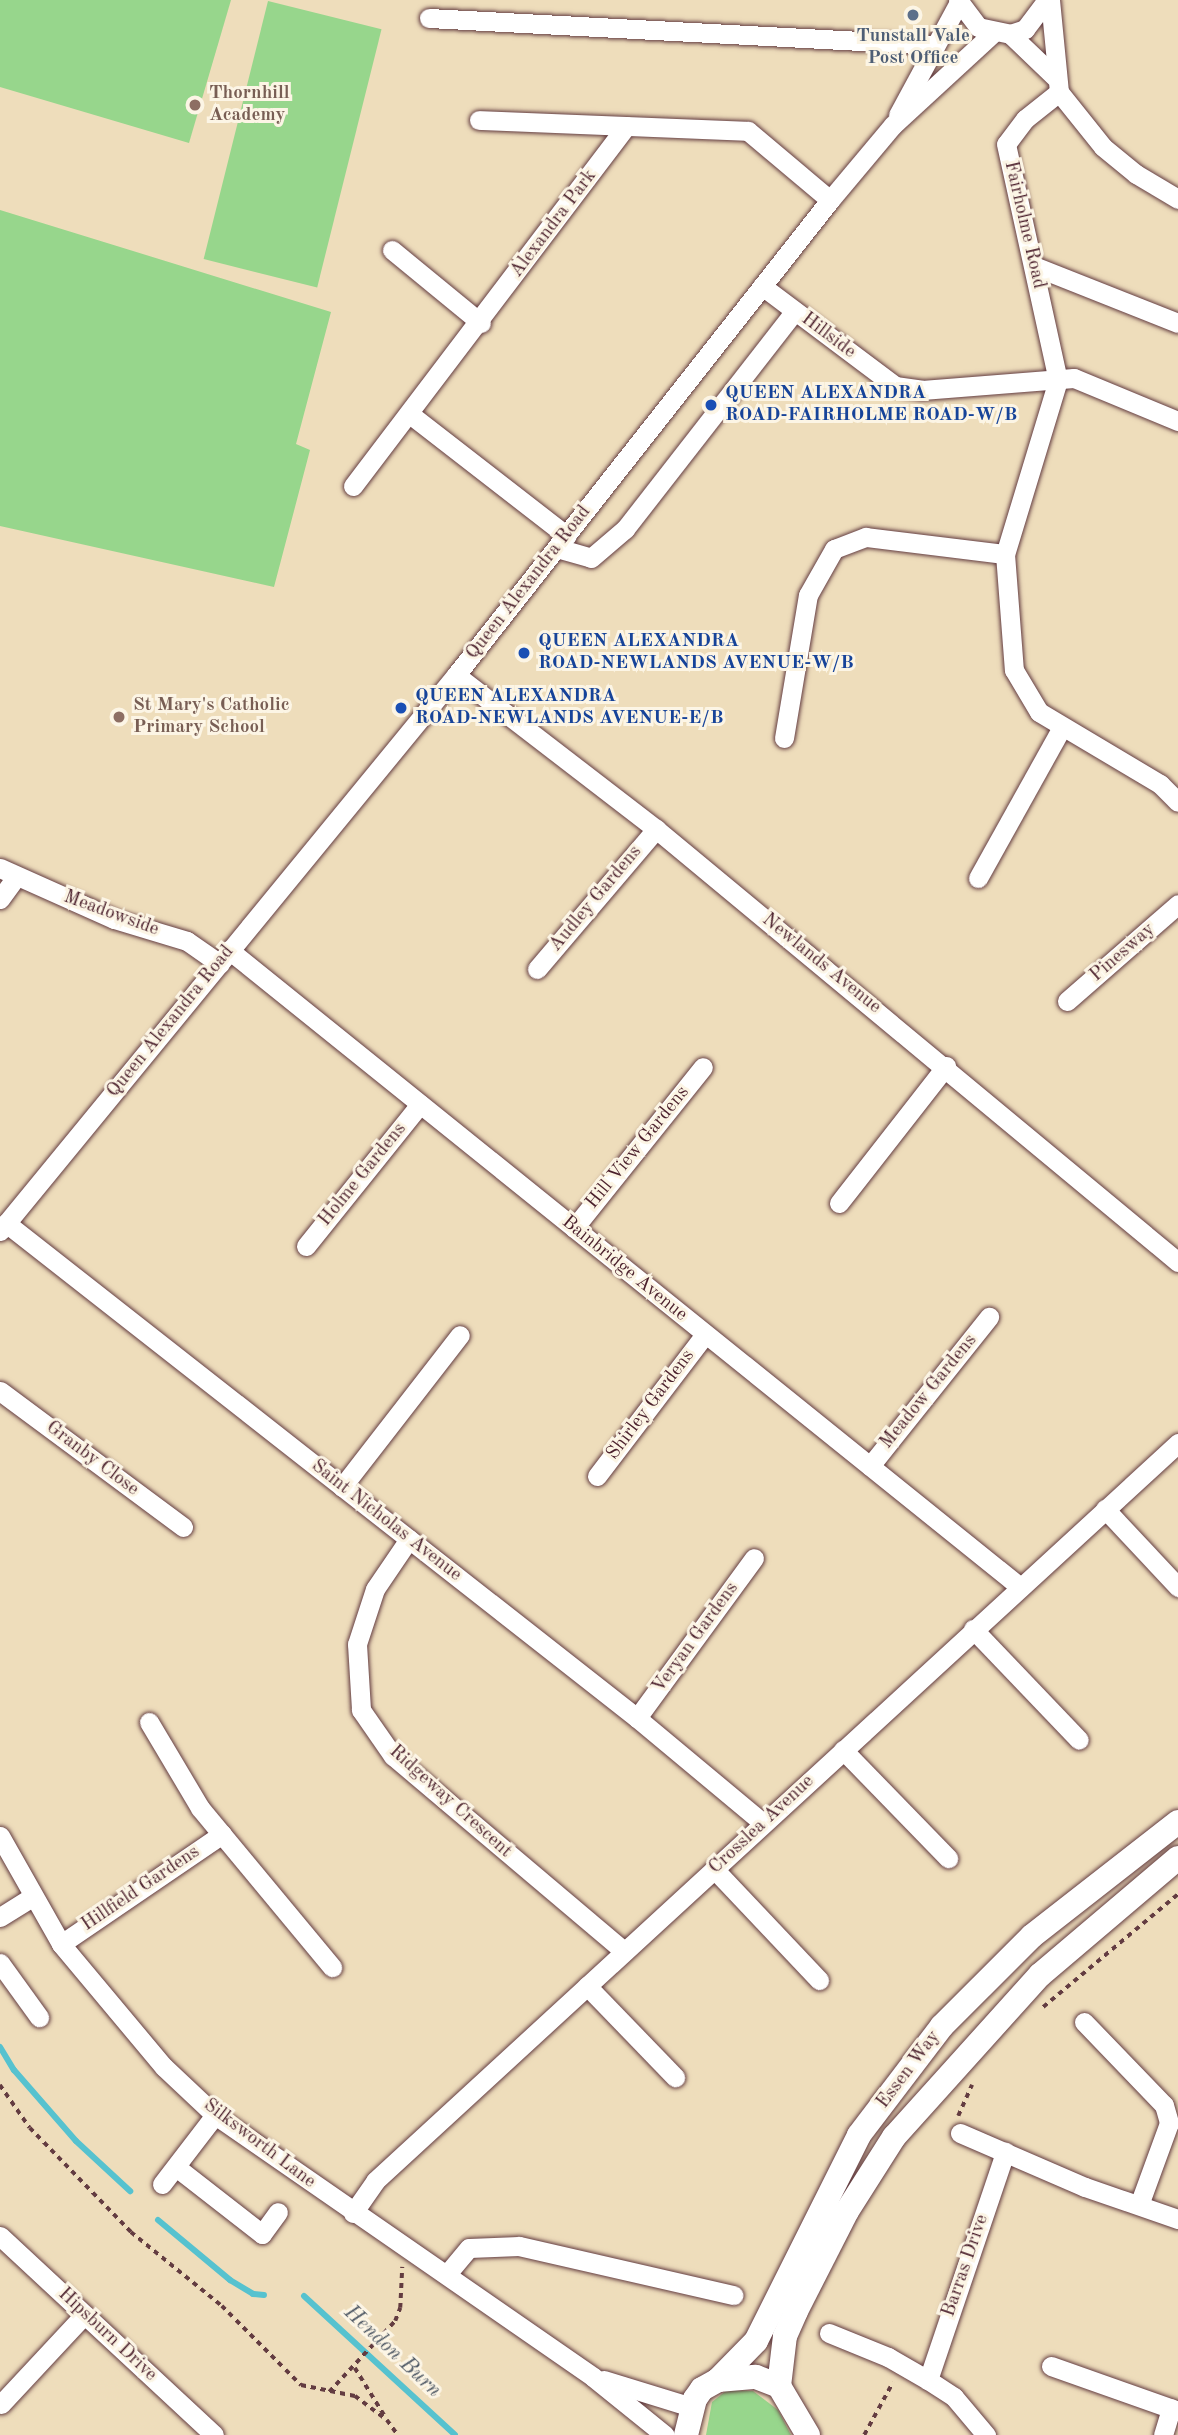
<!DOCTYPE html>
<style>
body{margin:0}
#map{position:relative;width:1178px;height:2435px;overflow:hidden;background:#edb;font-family:"Old Standard TT",serif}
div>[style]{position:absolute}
.green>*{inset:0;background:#97d68c;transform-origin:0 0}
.stream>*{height:6px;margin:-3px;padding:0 3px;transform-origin:3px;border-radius:3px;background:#56c2cf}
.path>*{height:3.5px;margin-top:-1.75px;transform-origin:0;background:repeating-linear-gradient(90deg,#633c41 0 5px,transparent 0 10px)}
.roads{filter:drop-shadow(0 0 2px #633c41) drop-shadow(0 0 2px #633c41)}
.minor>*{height:19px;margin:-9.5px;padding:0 9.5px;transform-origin:9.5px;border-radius:9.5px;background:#fff}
.major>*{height:24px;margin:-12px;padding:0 12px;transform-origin:12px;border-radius:12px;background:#fff}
.dots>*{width:19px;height:19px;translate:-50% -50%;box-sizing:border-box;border:4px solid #fcf5e5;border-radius:50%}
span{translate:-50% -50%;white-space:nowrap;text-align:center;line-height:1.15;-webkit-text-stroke:6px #fcf5e5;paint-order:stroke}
.service-label{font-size:19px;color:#4e5e75;font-weight:700}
.education-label{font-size:19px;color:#785e54;font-weight:700}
.left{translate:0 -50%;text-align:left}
.street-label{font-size:19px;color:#4a1f2b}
.transit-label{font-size:19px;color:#164399;font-weight:700}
.water-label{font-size:21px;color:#4e5864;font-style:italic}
</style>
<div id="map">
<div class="green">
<i style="clip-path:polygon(0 0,231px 0,189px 143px,0 87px)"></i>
<i style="left:268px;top:1px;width:117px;height:266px;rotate:14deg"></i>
<i style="clip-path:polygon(0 210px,331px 312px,296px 444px,310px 450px,274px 587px,0 526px)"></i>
<i style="clip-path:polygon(727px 2390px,753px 2391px,778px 2410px,791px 2435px,706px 2435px,712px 2402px)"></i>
</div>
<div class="stream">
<i style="left:0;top:2047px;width:27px;rotate:59deg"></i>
<i style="left:14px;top:2070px;width:94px;rotate:48.9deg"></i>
<i style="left:76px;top:2141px;width:74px;rotate:42.8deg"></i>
<i style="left:158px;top:2220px;width:94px;rotate:39.8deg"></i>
<i style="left:230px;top:2280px;width:27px;rotate:31deg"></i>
<i style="left:253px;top:2294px;width:11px;rotate:5deg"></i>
<i style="left:304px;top:2296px;width:205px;rotate:42.6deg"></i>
</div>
<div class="path">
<i style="left:1043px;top:2007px;width:176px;rotate:-39.9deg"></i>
<i style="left:0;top:2085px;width:52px;rotate:55.1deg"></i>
<i style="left:30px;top:2128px;width:145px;rotate:45.8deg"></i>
<i style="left:131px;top:2232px;width:117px;rotate:39.1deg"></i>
<i style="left:222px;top:2306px;width:112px;rotate:45deg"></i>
<i style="left:301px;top:2385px;width:55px;rotate:11.5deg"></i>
<i style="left:355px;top:2396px;width:40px;rotate:37deg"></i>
<i style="left:387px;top:2420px;width:19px;rotate:54deg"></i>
<i style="left:958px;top:2116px;width:34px;rotate:-66deg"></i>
<i style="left:355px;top:2368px;width:59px;rotate:58.2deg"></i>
<i style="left:329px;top:2392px;width:97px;rotate:-47.1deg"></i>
<i style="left:395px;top:2321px;width:14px;rotate:-69deg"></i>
<i style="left:400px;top:2308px;width:41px;rotate:-87.2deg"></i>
<i style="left:864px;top:2435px;width:60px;rotate:-61.3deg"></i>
</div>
<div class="roads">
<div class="minor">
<i style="left:958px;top:0;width:34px;rotate:53deg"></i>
<i style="left:978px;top:27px;width:33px;rotate:12deg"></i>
<i style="left:1010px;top:34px;width:16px;rotate:-18deg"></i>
<i style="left:1025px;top:29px;width:36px;rotate:-53deg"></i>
<i style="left:1050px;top:0;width:92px;rotate:84.4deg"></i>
<i style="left:1059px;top:92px;width:70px;rotate:51.3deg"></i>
<i style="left:1103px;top:147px;width:43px;rotate:39.3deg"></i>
<i style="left:1136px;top:174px;width:49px;rotate:30.8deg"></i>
<i style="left:429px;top:18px;width:507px;rotate:3.05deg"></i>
<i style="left:1010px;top:34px;width:62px;rotate:43.7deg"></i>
<i style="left:1059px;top:92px;width:43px;rotate:141.5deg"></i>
<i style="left:1025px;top:119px;width:31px;rotate:127deg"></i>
<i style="left:1006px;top:144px;width:242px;rotate:77.6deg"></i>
<i style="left:1058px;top:380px;width:182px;rotate:106.9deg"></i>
<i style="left:1005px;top:554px;width:116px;rotate:85.6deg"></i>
<i style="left:1014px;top:670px;width:49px;rotate:59.2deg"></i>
<i style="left:1039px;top:712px;width:141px;rotate:30.8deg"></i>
<i style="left:1160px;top:784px;width:25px;rotate:45deg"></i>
<i style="left:898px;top:115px;width:128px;rotate:-61.6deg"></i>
<i style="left:479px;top:120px;width:269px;rotate:2.3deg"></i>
<i style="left:748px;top:131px;width:107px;rotate:40.1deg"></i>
<i style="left:392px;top:250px;width:115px;rotate:39.4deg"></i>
<i style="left:1034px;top:266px;width:155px;rotate:21.6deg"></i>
<i style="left:762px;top:286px;width:166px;rotate:36.9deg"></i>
<i style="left:895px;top:386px;width:27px;rotate:8deg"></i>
<i style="left:922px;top:390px;width:152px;rotate:-4.5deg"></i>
<i style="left:1074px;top:378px;width:113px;rotate:22.5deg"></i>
<i style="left:411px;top:415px;width:197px;rotate:37.8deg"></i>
<i style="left:353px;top:486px;width:452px;rotate:-52.8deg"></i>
<i style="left:557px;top:548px;width:35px;rotate:16deg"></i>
<i style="left:591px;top:558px;width:45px;rotate:-40.5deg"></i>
<i style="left:625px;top:529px;width:276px;rotate:-52.1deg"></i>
<i style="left:456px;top:675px;width:252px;rotate:37.6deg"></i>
<i style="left:656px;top:829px;width:678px;rotate:39.68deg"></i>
<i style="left:784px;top:738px;width:145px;rotate:-80.5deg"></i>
<i style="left:808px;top:595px;width:53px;rotate:-60.5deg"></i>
<i style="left:834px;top:549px;width:34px;rotate:-21deg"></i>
<i style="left:866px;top:537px;width:140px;rotate:7deg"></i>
<i style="left:0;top:868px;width:125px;rotate:24.1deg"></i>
<i style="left:114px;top:919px;width:76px;rotate:16.8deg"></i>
<i style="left:187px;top:941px;width:40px;rotate:34.9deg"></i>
<i style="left:978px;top:878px;width:173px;rotate:-60.9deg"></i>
<i style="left:0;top:899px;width:27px;rotate:-54deg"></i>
<i style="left:229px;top:950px;width:1016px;rotate:38.84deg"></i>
<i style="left:537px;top:969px;width:184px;rotate:-49.6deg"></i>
<i style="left:1067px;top:1001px;width:147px;rotate:-41.1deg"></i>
<i style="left:839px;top:1203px;width:174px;rotate:-52deg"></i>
<i style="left:6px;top:1223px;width:802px;rotate:38.11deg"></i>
<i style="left:637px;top:1718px;width:164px;rotate:39.8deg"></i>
<i style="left:574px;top:1228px;width:206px;rotate:-51.3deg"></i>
<i style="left:0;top:1231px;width:719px;rotate:-50.64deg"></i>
<i style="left:456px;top:675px;width:605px;rotate:-51.78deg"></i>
<i style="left:830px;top:200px;width:98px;rotate:-50deg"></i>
<i style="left:893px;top:125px;width:136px;rotate:-42.6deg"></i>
<i style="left:306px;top:1246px;width:182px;rotate:-51.2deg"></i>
<i style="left:0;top:1391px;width:228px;rotate:36.6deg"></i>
<i style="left:870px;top:1466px;width:191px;rotate:-51.4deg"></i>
<i style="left:597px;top:1476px;width:178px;rotate:-52.7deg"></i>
<i style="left:342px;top:1487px;width:192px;rotate:-52.2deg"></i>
<i style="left:1105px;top:1509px;width:107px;rotate:46.9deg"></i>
<i style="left:409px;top:1539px;width:60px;rotate:124.2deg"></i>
<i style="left:375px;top:1589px;width:58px;rotate:108.1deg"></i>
<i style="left:357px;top:1644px;width:66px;rotate:86.5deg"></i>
<i style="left:361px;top:1710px;width:56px;rotate:55.2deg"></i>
<i style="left:393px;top:1756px;width:302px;rotate:40.2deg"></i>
<i style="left:973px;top:1629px;width:153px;rotate:46.3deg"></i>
<i style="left:637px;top:1718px;width:198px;rotate:-53.8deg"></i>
<i style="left:149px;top:1722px;width:100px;rotate:59.3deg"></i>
<i style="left:200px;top:1808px;width:207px;rotate:50.3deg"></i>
<i style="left:843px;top:1750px;width:151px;rotate:45.8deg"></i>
<i style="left:0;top:1836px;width:124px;rotate:60.5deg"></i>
<i style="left:61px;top:1944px;width:160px;rotate:50.1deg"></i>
<i style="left:164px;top:2067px;width:70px;rotate:43.3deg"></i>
<i style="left:215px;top:2115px;width:460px;rotate:34.7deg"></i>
<i style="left:593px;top:2377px;width:92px;rotate:38.9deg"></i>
<i style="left:714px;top:1869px;width:153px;rotate:46.6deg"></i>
<i style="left:0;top:1917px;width:39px;rotate:-32deg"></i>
<i style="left:61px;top:1944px;width:195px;rotate:-34.3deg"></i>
<i style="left:0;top:1963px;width:67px;rotate:54.2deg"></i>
<i style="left:587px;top:1986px;width:127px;rotate:46deg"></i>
<i style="left:1084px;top:2022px;width:115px;rotate:46.1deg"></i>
<i style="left:1164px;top:2105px;width:19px;rotate:74deg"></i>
<i style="left:1169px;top:2123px;width:87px;rotate:110.1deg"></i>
<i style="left:960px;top:2133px;width:136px;rotate:23.4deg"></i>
<i style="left:1085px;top:2187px;width:98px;rotate:19deg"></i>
<i style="left:176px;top:2167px;width:109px;rotate:37.9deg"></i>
<i style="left:262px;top:2234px;width:27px;rotate:-54deg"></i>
<i style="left:162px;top:2184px;width:87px;rotate:-52.5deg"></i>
<i style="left:353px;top:2213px;width:39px;rotate:-55deg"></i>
<i style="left:375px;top:2181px;width:1091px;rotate:-42.58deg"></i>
<i style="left:0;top:2236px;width:292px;rotate:42.9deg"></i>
<i style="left:447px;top:2274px;width:34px;rotate:-50deg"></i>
<i style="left:469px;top:2248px;width:50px;rotate:-2.3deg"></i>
<i style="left:519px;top:2246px;width:220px;rotate:12.9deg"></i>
<i style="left:829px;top:2333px;width:64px;rotate:22.1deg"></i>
<i style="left:888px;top:2357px;width:46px;rotate:29.9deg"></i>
<i style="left:928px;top:2380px;width:31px;rotate:33deg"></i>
<i style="left:954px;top:2397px;width:50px;rotate:49.9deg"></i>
<i style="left:1051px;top:2366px;width:135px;rotate:19.5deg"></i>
<i style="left:604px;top:2380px;width:92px;rotate:17.1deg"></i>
<i style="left:928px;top:2380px;width:241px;rotate:-71.3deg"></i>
<i style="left:1px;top:2404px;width:122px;rotate:-47deg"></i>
<i style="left:1163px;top:2435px;width:28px;rotate:-73deg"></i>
</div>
<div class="major">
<i style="left:718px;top:2380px;width:54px;rotate:-45.7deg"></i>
<i style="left:756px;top:2341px;width:230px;rotate:-63.4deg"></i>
<i style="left:859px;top:2135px;width:137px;rotate:-52.7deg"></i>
<i style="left:942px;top:2026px;width:127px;rotate:-45deg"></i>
<i style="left:1032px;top:1936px;width:185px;rotate:-38deg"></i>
<i style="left:779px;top:2386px;width:50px;rotate:-83.2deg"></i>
<i style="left:785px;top:2336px;width:27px;rotate:-66deg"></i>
<i style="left:796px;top:2311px;width:112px;rotate:-63deg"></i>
<i style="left:847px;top:2211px;width:88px;rotate:-57.6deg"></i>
<i style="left:894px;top:2137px;width:218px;rotate:-48deg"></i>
<i style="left:1040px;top:1975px;width:181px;rotate:-40.3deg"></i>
<i style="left:686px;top:2435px;width:37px;rotate:-76deg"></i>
<i style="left:695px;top:2399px;width:12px;rotate:-55deg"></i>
<i style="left:702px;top:2389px;width:18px;rotate:-29deg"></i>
<i style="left:718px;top:2380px;width:38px;rotate:-5deg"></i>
<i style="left:756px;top:2377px;width:25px;rotate:21deg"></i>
<i style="left:779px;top:2386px;width:57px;rotate:59.4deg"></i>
</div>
</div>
<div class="dots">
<i style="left:913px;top:15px;background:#5c6f8a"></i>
<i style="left:195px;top:105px;background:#8d6e63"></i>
<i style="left:711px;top:405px;background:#1a4fb4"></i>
<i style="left:524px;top:653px;background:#1a4fb4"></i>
<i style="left:401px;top:708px;background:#1a4fb4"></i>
<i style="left:119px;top:717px;background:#8d6e63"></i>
</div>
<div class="service-label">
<span style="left:913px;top:48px">Tunstall Vale<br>Post Office</span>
</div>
<div class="education-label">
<span class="left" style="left:209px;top:105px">Thornhill<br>Academy</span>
<span class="left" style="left:133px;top:717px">St Mary's Catholic<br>Primary School</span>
</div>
<div class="street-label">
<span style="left:554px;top:224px;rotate:-53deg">Alexandra Park</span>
<span style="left:1024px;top:225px;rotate:77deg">Fairholme Road</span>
<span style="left:828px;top:336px;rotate:37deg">Hillside</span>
<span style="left:529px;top:583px;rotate:-52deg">Queen Alexandra Road</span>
<span style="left:596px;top:899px;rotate:-50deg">Audley Gardens</span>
<span style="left:111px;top:914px;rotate:20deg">Meadowside</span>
<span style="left:1123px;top:953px;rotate:-41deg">Pinesway</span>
<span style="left:821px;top:964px;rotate:39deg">Newlands Avenue</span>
<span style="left:171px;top:1022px;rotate:-51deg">Queen Alexandra Road</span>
<span style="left:638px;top:1148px;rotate:-51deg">Hill View Gardens</span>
<span style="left:363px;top:1175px;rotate:-51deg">Holme Gardens</span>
<span style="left:624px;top:1269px;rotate:39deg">Bainbridge Avenue</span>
<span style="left:929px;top:1392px;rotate:-51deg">Meadow Gardens</span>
<span style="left:651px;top:1405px;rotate:-53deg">Shirley Gardens</span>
<span style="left:92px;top:1459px;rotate:37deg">Granby Close</span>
<span style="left:386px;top:1521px;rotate:38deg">Saint Nicholas Avenue</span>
<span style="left:696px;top:1638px;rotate:-54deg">Veryan Gardens</span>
<span style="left:450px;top:1802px;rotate:42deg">Ridgeway Crescent</span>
<span style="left:762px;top:1825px;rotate:-43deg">Crosslea Avenue</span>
<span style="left:141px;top:1889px;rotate:-34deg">Hillfield Gardens</span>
<span style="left:909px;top:2070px;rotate:-53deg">Essen Way</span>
<span style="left:259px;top:2144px;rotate:37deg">Silksworth Lane</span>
<span style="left:966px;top:2266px;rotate:-71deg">Barras Drive</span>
<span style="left:107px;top:2335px;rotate:43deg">Hipsburn Drive</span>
</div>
<div class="transit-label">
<span class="left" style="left:725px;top:405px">QUEEN ALEXANDRA<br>ROAD-FAIRHOLME ROAD-W/B</span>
<span class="left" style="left:538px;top:653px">QUEEN ALEXANDRA<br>ROAD-NEWLANDS AVENUE-W/B</span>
<span class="left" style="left:415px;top:708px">QUEEN ALEXANDRA<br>ROAD-NEWLANDS AVENUE-E/B</span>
</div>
<div class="water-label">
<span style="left:392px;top:2352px;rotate:43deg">Hendon Burn</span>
</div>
</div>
